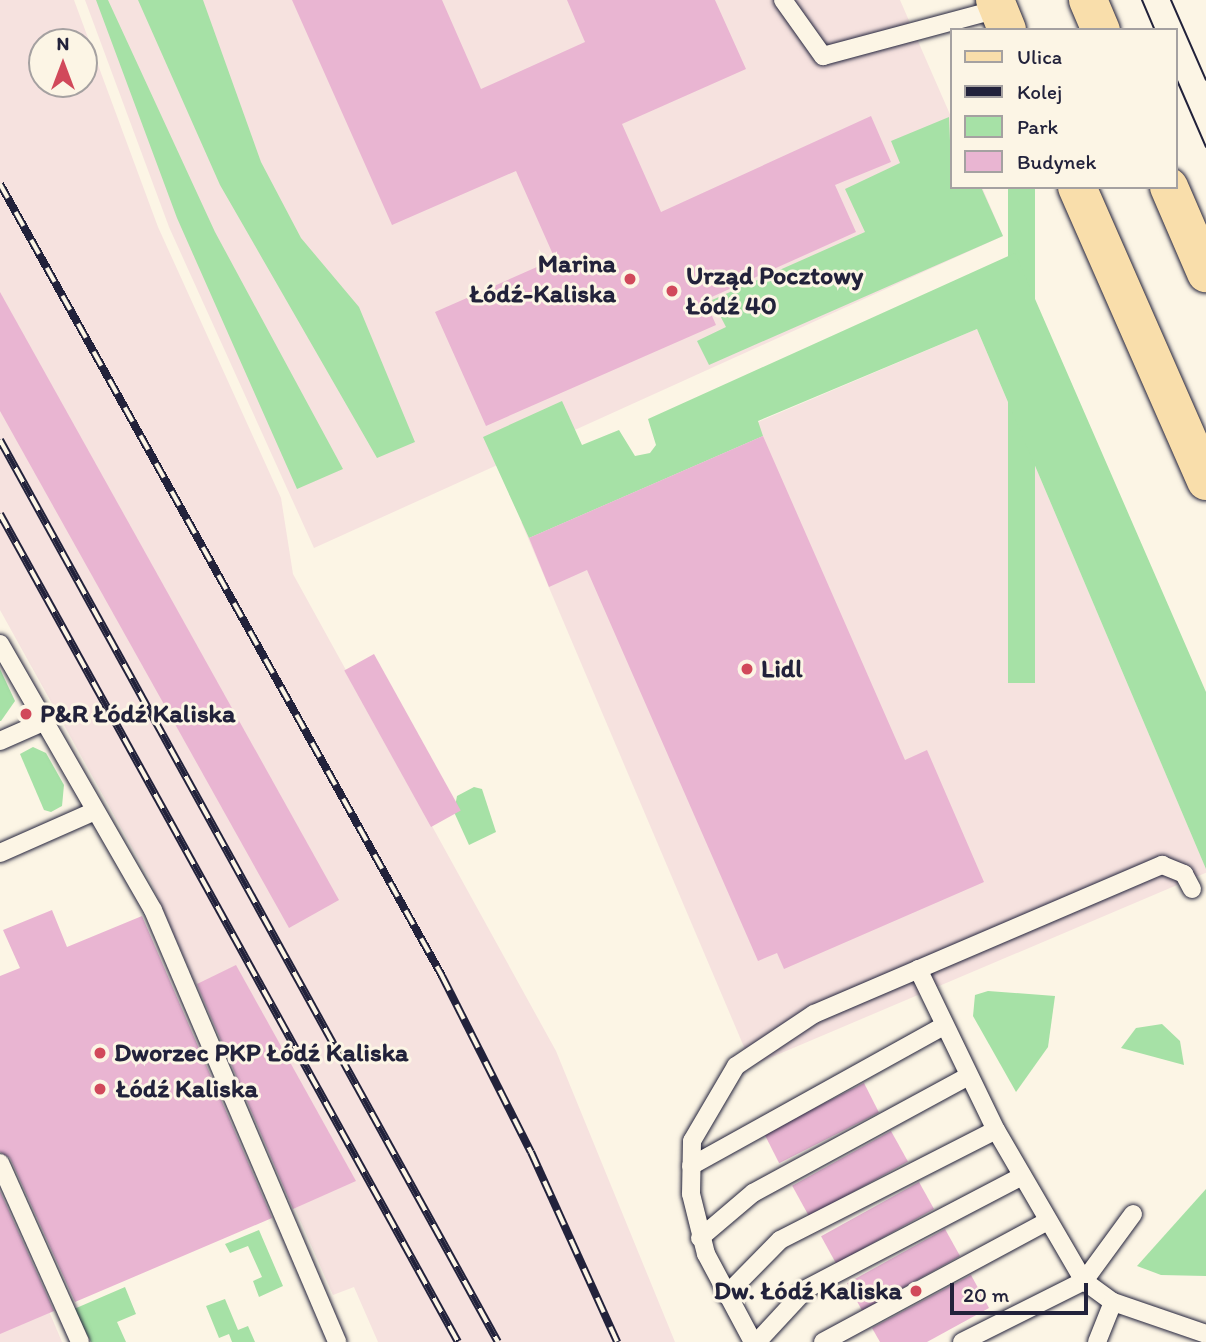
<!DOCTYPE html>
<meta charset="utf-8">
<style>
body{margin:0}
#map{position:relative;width:1206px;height:1342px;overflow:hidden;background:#fcf5e5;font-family:Itim,sans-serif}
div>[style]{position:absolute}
.built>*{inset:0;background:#f6e2df;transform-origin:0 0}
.green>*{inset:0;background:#a6e1a6;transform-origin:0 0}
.building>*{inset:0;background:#e9b5d2;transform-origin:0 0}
.roads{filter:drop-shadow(0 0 2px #22223b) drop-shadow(0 0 2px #22223b)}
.service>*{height:18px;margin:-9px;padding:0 9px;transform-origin:9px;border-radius:9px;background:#fcf5e5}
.primary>*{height:38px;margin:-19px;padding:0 19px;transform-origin:19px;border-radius:19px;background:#f9deab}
.tram>*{height:2px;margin:-1px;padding:0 1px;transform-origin:1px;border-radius:1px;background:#22223b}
.rail>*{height:8px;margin-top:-4px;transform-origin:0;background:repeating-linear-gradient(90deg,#fcf5e5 0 16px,#22223b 0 32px);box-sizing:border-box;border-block:2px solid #22223b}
.dots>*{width:19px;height:19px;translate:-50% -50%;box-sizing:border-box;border:4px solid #fcf5e5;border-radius:50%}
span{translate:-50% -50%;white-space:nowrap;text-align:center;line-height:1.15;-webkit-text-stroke:6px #fcf5e5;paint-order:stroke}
.poi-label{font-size:26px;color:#22223b;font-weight:700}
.right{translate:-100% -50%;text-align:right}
.left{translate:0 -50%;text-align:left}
.legend{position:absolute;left:950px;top:28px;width:228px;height:161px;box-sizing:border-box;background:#fcf5e5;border:2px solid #a5a1a1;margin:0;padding:9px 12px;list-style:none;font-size:21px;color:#22223b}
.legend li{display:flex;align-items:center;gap:14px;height:35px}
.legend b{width:35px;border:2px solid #a5a1a1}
.north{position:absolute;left:28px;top:28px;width:70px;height:70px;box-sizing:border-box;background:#fcf5e5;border:2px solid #a5a1a1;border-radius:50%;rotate:0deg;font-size:19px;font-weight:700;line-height:28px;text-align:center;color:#22223b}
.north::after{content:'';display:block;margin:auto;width:24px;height:32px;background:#d1495b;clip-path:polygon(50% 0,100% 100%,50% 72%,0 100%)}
.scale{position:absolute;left:950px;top:1283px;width:138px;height:32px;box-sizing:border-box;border:4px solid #22223b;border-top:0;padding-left:9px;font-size:21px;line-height:24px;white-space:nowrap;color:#22223b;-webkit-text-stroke:5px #fcf5e5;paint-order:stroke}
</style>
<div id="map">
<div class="built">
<i style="clip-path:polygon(evenodd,0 0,74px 0,158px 227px,281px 498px,293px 574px,556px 1051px,675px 1342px,378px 1342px,354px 1287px,333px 1295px,150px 880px,0 610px,0 0,42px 42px,84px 42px,84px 84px,42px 84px,42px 42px)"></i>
<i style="clip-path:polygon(85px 0,900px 0,952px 119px,952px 187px,982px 187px,1003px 236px,314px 548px,169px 227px)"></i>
<i style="left:977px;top:329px;width:590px;height:495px;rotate:67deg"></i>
<i style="clip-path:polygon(0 1198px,42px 1295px,62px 1342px,0 1342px)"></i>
</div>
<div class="green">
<i style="clip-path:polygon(96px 0,108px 0,215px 232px,343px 469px,297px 489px,177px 218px)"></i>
<i style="clip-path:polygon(138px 0,203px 0,261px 162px,301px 238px,359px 307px,415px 442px,377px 458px,220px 185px)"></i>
<i style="clip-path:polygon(949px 117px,952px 187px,981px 187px,1003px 236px,709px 365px,697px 341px,726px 327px,712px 300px,865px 232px,845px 189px,900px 163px,891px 141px)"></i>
<i style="left:1008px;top:187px;width:27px;height:496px"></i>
<i style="clip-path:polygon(1015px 253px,1206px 692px,1206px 869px,977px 329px,758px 421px,763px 436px,529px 538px,483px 437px,562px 401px,582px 445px,619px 430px,635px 456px,650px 453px,656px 445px,648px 419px)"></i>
<i style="clip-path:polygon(0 669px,15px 701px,1px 721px,0 721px)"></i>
<i style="clip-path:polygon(33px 747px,46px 753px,64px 785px,62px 806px,51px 812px,44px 810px,20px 754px)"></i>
<i style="clip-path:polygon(474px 787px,482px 789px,496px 832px,469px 845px,454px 812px,457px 796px)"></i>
<i style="clip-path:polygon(988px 991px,1055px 996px,1048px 1047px,1016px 1092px,973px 1016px,975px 995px)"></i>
<i style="clip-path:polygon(1162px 1024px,1180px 1041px,1184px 1065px,1121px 1048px,1136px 1028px)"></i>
<i style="clip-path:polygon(1206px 1189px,1206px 1276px,1161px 1275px,1137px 1266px)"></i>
<i style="clip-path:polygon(259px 1230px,283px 1286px,259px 1297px,253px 1281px,262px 1277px,248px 1246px,230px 1253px,225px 1244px)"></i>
<i style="clip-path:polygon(125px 1287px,136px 1314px,117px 1322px,126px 1342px,91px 1342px,74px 1309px)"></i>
<i style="clip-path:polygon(225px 1299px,238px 1330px,248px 1326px,255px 1342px,232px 1342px,229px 1334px,219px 1338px,206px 1306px)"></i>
</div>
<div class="building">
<i style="clip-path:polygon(292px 0,442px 0,481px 89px,585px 42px,567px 0,715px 0,746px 69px,622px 124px,661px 212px,871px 116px,891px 162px,835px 185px,856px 232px,705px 300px,716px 325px,486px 426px,435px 312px,555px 259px,516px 171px,392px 225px)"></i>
<i style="clip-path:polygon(0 292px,339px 900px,289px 928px,0 411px)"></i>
<i style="clip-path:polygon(763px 436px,905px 760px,927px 750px,984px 882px,784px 969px,777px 953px,758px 961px,587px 570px,549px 587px,529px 538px)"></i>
<i style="left:374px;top:654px;width:179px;height:34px;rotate:61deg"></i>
<i style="clip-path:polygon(52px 910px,67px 947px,142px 916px,272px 1218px,75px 1302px,10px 1158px,0 1152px,0 976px,20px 968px,3px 930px)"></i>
<i style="clip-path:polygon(236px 965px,356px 1181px,293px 1209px,197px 984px)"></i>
<i style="left:864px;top:1083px;width:33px;height:112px;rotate:63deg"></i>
<i style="left:891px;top:1131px;width:35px;height:113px;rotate:61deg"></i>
<i style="left:919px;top:1182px;width:31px;height:112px;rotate:61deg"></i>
<i style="clip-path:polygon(0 1191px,54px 1311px,0 1334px)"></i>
<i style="left:945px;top:1229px;width:31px;height:112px;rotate:61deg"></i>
<i style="clip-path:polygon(971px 1275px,989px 1308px,927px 1342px,880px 1342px,872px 1328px)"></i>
</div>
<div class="roads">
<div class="service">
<i style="left:783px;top:0;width:69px;rotate:54.5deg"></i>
<i style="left:823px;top:56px;width:181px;rotate:-15deg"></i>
<i style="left:0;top:644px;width:307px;rotate:60.1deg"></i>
<i style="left:153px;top:910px;width:470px;rotate:66.9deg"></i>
<i style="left:0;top:741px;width:47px;rotate:-23.8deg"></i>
<i style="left:0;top:853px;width:102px;rotate:-23.8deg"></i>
<i style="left:918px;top:969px;width:179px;rotate:64.2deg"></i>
<i style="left:996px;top:1130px;width:175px;rotate:59.8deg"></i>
<i style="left:1084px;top:1281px;width:36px;rotate:36deg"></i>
<i style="left:1113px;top:1302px;width:98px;rotate:19deg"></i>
<i style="left:0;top:1163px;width:196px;rotate:65.9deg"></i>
<i style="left:691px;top:1166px;width:287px;rotate:-29deg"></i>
<i style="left:700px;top:1238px;width:70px;rotate:-40.3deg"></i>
<i style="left:753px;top:1193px;width:243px;rotate:-28.5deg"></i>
<i style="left:726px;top:1295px;width:77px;rotate:-45.5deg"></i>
<i style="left:780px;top:1240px;width:242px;rotate:-27deg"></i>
<i style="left:753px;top:1342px;width:100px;rotate:-118.1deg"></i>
<i style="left:706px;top:1254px;width:62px;rotate:-104deg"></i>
<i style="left:691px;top:1194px;width:53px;rotate:-88.9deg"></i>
<i style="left:692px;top:1141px;width:87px;rotate:-59.6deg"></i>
<i style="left:736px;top:1066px;width:94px;rotate:-33.7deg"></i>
<i style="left:814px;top:1014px;width:379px;rotate:-23.2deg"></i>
<i style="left:1162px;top:865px;width:24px;rotate:22deg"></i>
<i style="left:1184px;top:874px;width:17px;rotate:62deg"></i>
<i style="left:757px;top:1342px;width:72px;rotate:-47.2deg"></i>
<i style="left:806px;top:1289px;width:244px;rotate:-27.6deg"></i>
<i style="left:823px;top:1342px;width:255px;rotate:-28.3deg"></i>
<i style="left:962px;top:1342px;width:136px;rotate:-26.6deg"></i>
<i style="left:1084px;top:1281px;width:83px;rotate:-53.8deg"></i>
<i style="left:1097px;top:1342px;width:43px;rotate:-68.2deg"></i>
</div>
<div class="primary">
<i style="left:995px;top:0;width:32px;rotate:68deg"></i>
<i style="left:1088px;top:0;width:33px;rotate:67deg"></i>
<i style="left:1077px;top:187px;width:321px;rotate:66.3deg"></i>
<i style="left:1169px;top:187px;width:94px;rotate:66.7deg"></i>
</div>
</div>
<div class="tram">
<i style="left:1142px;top:0;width:33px;rotate:67deg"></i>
<i style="left:1171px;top:0;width:87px;rotate:66.4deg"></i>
<i style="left:1176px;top:78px;width:75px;rotate:66.5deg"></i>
</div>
<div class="rail">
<i style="left:0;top:184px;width:907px;rotate:60.83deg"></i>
<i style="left:442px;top:976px;width:197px;rotate:63.2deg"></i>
<i style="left:531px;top:1152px;width:209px;rotate:65.6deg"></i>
<i style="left:0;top:440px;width:1030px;rotate:61.1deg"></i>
<i style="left:0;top:514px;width:946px;rotate:61.05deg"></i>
</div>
<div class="dots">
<i style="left:630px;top:279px;background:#d1495b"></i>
<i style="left:672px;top:291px;background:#d1495b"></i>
<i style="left:747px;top:669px;background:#d1495b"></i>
<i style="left:26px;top:714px;background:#d1495b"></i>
<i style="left:100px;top:1053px;background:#d1495b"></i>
<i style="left:100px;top:1089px;background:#d1495b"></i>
<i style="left:916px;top:1291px;background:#d1495b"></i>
</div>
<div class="poi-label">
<span class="right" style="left:616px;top:279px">Marina<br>Łódź-Kaliska</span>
<span class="left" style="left:686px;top:291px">Urząd Pocztowy<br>Łódź 40</span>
<span class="left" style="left:761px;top:669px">Lidl</span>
<span class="left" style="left:40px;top:714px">P&amp;R Łódź Kaliska</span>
<span class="left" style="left:114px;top:1053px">Dworzec PKP Łódź Kaliska</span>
<span class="left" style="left:116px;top:1089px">Łódź Kaliska</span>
<span class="right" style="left:902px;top:1291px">Dw. Łódź Kaliska</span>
</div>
<ul class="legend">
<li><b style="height:9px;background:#f9deab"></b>Ulica</li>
<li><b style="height:9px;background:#22223b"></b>Kolej</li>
<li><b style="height:19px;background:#a6e1a6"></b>Park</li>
<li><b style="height:19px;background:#e9b5d2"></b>Budynek</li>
</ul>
<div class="north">N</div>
<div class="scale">20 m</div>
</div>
